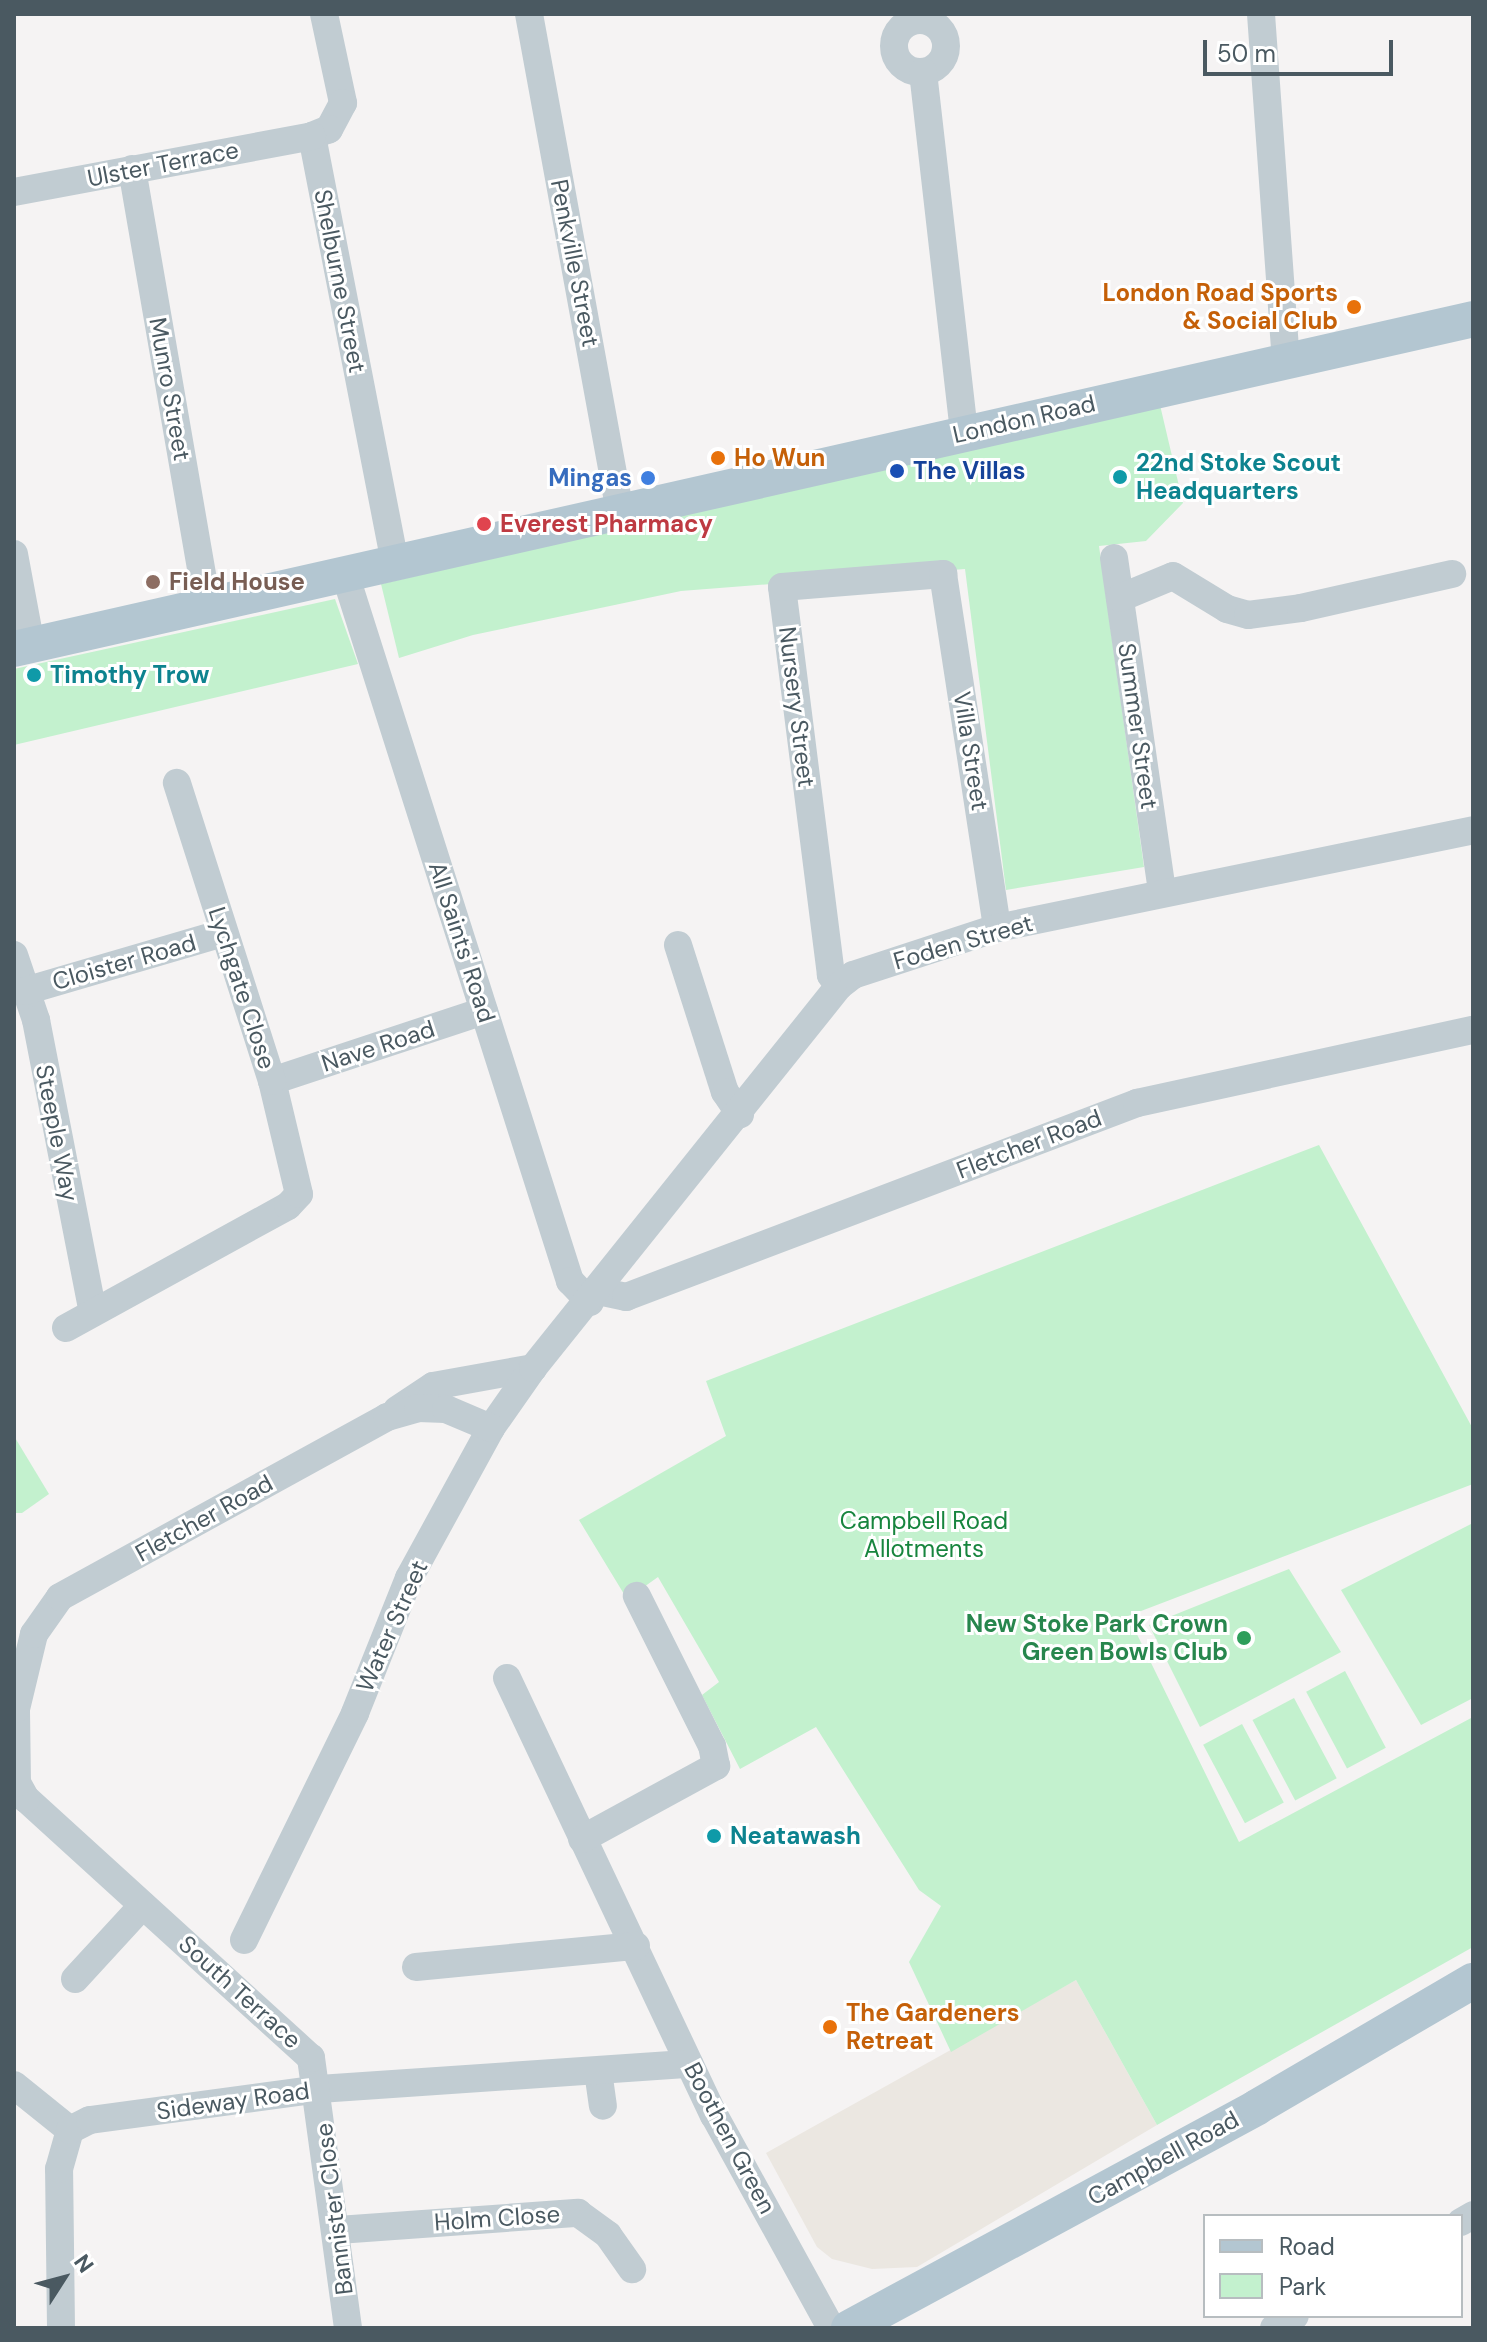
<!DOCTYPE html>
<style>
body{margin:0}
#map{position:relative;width:1487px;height:2342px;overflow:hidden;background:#f5f3f3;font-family:"DM Sans",sans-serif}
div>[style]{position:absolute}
.commercial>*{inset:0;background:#ebe7e1}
.green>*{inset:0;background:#c3f1ce;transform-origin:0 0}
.minor>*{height:28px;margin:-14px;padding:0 14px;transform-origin:14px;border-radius:14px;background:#c1ccd2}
.minor>.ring{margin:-14px;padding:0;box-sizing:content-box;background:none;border:28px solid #c1ccd2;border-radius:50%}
.major>*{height:36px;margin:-18px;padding:0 18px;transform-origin:18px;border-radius:18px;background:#b3c6d1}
.dots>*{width:22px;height:22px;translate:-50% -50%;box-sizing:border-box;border:4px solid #fff;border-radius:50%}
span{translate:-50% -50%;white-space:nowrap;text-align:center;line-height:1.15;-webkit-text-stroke:6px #fff;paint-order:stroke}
.street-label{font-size:24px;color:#4a5961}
.food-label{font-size:24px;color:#c56008;font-weight:700}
.right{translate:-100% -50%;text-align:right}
.left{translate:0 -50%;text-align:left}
.culture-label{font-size:24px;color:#0d838f;font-weight:700}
.transit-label{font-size:24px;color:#164399;font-weight:700}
.shop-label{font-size:24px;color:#366cbe;font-weight:700}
.health-label{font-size:24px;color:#be3a42;font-weight:700}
.education-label{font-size:24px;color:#785e54;font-weight:700}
.park-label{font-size:24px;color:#17853e}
.leisure-label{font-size:24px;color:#27864d;font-weight:700}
.frame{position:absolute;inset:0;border:16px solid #4a5961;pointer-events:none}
.legend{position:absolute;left:1203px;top:2214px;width:260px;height:104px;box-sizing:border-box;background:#fff;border:2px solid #b7bdc0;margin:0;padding:10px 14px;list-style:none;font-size:24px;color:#4a5961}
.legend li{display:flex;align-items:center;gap:16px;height:40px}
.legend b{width:40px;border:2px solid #b7bdc0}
.north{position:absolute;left:24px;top:2238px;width:80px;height:80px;-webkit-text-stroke:6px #fff;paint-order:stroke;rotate:54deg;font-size:22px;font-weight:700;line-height:32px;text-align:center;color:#4a5961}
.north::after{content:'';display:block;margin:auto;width:28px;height:36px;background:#4a5961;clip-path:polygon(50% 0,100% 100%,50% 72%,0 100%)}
.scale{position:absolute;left:1203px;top:40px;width:190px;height:36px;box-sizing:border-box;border:4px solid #4a5961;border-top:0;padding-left:10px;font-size:24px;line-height:28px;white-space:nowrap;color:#4a5961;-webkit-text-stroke:6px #fff;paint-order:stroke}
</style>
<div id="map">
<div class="commercial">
<i style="clip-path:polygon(1076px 1980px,1157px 2125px,917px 2267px,872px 2269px,832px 2259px,817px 2247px,766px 2153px)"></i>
</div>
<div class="green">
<i style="clip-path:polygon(1160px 405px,1183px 503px,1146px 541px,1099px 546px,1144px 867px,1006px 890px,965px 569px,681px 591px,473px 635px,399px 658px,381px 584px)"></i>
<i style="clip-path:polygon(335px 599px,358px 664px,14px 745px,14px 669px)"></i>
<i style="clip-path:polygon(1319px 1145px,1473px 1429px,1473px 1484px,1128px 1616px,1239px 1842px,1473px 1717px,1473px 1947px,1157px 2125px,1076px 1980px,951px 2052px,909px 1962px,941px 1906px,919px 1890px,816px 1727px,740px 1769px,702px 1695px,719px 1682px,658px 1577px,627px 1599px,579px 1520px,726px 1436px,706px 1381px)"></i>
<i style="clip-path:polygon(14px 1436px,49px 1494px,22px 1513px,14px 1513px)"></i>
<i style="clip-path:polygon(1473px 1523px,1473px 1698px,1421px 1725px,1341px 1590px)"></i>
<i style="clip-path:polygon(1289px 1569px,1341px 1652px,1200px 1727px,1149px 1625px)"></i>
<i style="left:1345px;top:1671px;width:87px;height:44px;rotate:62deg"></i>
<i style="left:1294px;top:1698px;width:91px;height:47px;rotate:62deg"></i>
<i style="left:1242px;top:1724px;width:89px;height:44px;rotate:62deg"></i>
</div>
<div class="minor">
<i style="left:324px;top:14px;width:91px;rotate:77.9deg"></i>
<i style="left:343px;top:103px;width:30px;rotate:118deg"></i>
<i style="left:329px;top:129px;width:18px;rotate:158deg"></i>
<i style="left:312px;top:136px;width:435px;rotate:79deg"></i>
<i style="left:529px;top:14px;width:506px;rotate:79.64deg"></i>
<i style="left:1261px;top:14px;width:348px;rotate:85.9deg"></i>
<i class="ring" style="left:894px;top:20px;width:24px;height:24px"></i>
<i style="left:923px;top:72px;width:364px;rotate:83.5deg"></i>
<i style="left:132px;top:169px;width:446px;rotate:80.2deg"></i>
<i style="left:14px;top:192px;width:303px;rotate:-10.6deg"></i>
<i style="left:14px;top:554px;width:94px;rotate:79.5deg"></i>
<i style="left:1114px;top:558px;width:338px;rotate:81.8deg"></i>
<i style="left:345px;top:574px;width:742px;rotate:72.35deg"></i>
<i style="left:570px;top:1281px;width:29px;rotate:46deg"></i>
<i style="left:1120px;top:598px;width:57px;rotate:-22.5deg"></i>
<i style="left:1173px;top:576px;width:63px;rotate:31.4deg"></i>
<i style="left:1227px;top:609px;width:22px;rotate:16deg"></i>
<i style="left:1248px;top:615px;width:53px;rotate:-7.5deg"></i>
<i style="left:1301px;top:608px;width:155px;rotate:-12.7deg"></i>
<i style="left:678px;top:945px;width:154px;rotate:72.3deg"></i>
<i style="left:725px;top:1092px;width:27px;rotate:56deg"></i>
<i style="left:14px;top:955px;width:69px;rotate:71.3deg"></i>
<i style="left:36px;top:1020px;width:298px;rotate:79deg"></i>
<i style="left:839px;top:986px;width:14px;rotate:-126deg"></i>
<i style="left:831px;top:975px;width:391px;rotate:-97.2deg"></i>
<i style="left:782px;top:587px;width:162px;rotate:-4.6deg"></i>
<i style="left:943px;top:574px;width:358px;rotate:81.3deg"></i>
<i style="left:25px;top:991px;width:206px;rotate:-16.3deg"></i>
<i style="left:272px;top:1081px;width:223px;rotate:-18.3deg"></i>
<i style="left:598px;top:1291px;width:29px;rotate:12deg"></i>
<i style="left:626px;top:1297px;width:547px;rotate:-20.79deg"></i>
<i style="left:1137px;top:1103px;width:344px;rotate:-12.3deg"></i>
<i style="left:66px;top:1328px;width:253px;rotate:-28.8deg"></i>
<i style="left:288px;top:1206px;width:16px;rotate:-47deg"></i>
<i style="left:299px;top:1194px;width:116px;rotate:-103.4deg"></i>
<i style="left:272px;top:1081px;width:313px;rotate:-107.7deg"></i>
<i style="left:397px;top:1410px;width:43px;rotate:-33.7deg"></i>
<i style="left:433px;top:1386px;width:102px;rotate:-10.2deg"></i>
<i style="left:507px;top:1678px;width:484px;rotate:64.7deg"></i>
<i style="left:714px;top:2115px;width:243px;rotate:61.2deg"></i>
<i style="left:582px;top:1839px;width:153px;rotate:-28.6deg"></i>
<i style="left:716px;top:1766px;width:20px;rotate:-101deg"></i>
<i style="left:712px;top:1746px;width:168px;rotate:-116.6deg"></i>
<i style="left:244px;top:1940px;width:253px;rotate:-63.9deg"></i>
<i style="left:355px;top:1713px;width:145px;rotate:-68.2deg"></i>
<i style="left:409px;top:1578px;width:171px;rotate:-61.3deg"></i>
<i style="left:491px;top:1428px;width:73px;rotate:-55deg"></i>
<i style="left:533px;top:1368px;width:489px;rotate:-51.3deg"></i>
<i style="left:839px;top:986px;width:18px;rotate:-38deg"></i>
<i style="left:853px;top:975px;width:151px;rotate:-18.1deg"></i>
<i style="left:997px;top:928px;width:486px;rotate:-11.6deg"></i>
<i style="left:416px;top:1967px;width:221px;rotate:-5.5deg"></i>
<i style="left:75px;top:1979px;width:100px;rotate:-47.4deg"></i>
<i style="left:598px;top:2071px;width:35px;rotate:82deg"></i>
<i style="left:14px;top:2085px;width:72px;rotate:38.8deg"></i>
<i style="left:1461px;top:2222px;width:14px;rotate:-30deg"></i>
<i style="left:338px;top:2230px;width:241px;rotate:-4.1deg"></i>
<i style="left:578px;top:2213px;width:37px;rotate:36deg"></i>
<i style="left:608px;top:2235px;width:42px;rotate:54.8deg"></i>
<i style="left:61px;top:2328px;width:159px;rotate:-90.7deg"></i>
<i style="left:59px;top:2169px;width:41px;rotate:-74.2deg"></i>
<i style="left:70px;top:2130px;width:22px;rotate:-27deg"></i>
<i style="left:90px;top:2120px;width:231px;rotate:-7.7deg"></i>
<i style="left:319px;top:2089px;width:371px;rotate:-3.9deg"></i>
<i style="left:348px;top:2328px;width:273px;rotate:-97.8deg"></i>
<i style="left:311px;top:2058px;width:385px;rotate:-137.7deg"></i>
<i style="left:26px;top:1799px;width:18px;rotate:-119deg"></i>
<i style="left:17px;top:1783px;width:74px;rotate:-90.8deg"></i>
<i style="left:16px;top:1709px;width:77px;rotate:-76.5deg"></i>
<i style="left:34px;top:1634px;width:45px;rotate:-54.9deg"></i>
<i style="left:60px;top:1597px;width:373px;rotate:-28.8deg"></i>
<i style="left:387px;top:1417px;width:32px;rotate:-16deg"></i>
<i style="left:418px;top:1408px;width:28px;rotate:2deg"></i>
<i style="left:446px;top:1409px;width:49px;rotate:22.9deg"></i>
<i style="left:1274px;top:2328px;width:24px;rotate:-30deg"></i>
</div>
<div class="major">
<i style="left:14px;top:649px;width:1496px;rotate:-12.74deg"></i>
<i style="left:849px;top:2328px;width:464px;rotate:-28.4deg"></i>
<i style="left:1257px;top:2107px;width:250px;rotate:-30.3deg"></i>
</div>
<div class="dots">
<i style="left:1354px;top:307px;background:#e8710a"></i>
<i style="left:718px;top:458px;background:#e8710a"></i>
<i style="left:897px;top:471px;background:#1a4fb4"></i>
<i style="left:1120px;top:477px;background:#0f9aa8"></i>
<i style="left:648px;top:478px;background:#3f7fe0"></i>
<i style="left:484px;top:524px;background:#e0444e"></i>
<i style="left:153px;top:582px;background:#8d6e63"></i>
<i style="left:34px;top:675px;background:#0f9aa8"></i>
<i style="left:1244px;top:1638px;background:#2e9e5b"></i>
<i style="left:714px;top:1836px;background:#0f9aa8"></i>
<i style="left:830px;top:2027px;background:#e8710a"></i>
</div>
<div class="street-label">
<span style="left:163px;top:164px;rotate:-11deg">Ulster Terrace</span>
<span style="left:575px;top:263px;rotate:79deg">Penkville Street</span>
<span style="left:340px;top:281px;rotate:79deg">Shelburne Street</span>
<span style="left:170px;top:389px;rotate:80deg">Munro Street</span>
<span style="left:1024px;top:419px;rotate:-13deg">London Road</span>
<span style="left:797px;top:707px;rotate:83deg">Nursery Street</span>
<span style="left:1138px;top:726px;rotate:82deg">Summer Street</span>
<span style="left:971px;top:751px;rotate:81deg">Villa Street</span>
<span style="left:462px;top:942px;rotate:72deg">All Saints' Road</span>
<span style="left:963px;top:942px;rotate:-16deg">Foden Street</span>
<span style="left:124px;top:962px;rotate:-16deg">Cloister Road</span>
<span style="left:242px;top:988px;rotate:72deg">Lychgate Close</span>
<span style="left:378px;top:1046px;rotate:-18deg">Nave Road</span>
<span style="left:57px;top:1133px;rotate:79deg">Steeple Way</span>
<span style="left:1029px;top:1144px;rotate:-21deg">Fletcher Road</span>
<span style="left:204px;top:1518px;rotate:-29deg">Fletcher Road</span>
<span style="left:392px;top:1626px;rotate:-66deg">Water Street</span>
<span style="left:240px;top:1992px;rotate:42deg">South Terrace</span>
<span style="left:233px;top:2101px;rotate:-8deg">Sideway Road</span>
<span style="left:730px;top:2138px;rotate:62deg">Boothen Green</span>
<span style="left:1163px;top:2158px;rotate:-29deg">Campbell Road</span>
<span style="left:334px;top:2209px;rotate:-97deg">Bannister Close</span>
<span style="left:497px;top:2218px;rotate:-4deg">Holm Close</span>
</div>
<div class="food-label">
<span class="right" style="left:1338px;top:307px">London Road Sports<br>&amp; Social Club</span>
<span class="left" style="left:734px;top:458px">Ho Wun</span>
<span class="left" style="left:846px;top:2027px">The Gardeners<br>Retreat</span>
</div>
<div class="culture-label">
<span class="left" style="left:1136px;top:477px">22nd Stoke Scout<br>Headquarters</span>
<span class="left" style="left:50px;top:675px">Timothy Trow</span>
<span class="left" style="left:730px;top:1836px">Neatawash</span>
</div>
<div class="transit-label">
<span class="left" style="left:913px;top:471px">The Villas</span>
</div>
<div class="shop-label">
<span class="right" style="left:632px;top:478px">Mingas</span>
</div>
<div class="health-label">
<span class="left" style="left:500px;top:524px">Everest Pharmacy</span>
</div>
<div class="education-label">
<span class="left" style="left:169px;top:582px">Field House</span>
</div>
<div class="park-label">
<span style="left:924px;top:1535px">Campbell Road<br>Allotments</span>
</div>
<div class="leisure-label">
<span class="right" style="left:1228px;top:1638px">New Stoke Park Crown<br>Green Bowls Club</span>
</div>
<div class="frame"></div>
<ul class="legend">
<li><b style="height:10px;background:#b3c6d1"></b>Road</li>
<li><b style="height:22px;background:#c3f1ce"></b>Park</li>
</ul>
<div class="north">N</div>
<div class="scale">50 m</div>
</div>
